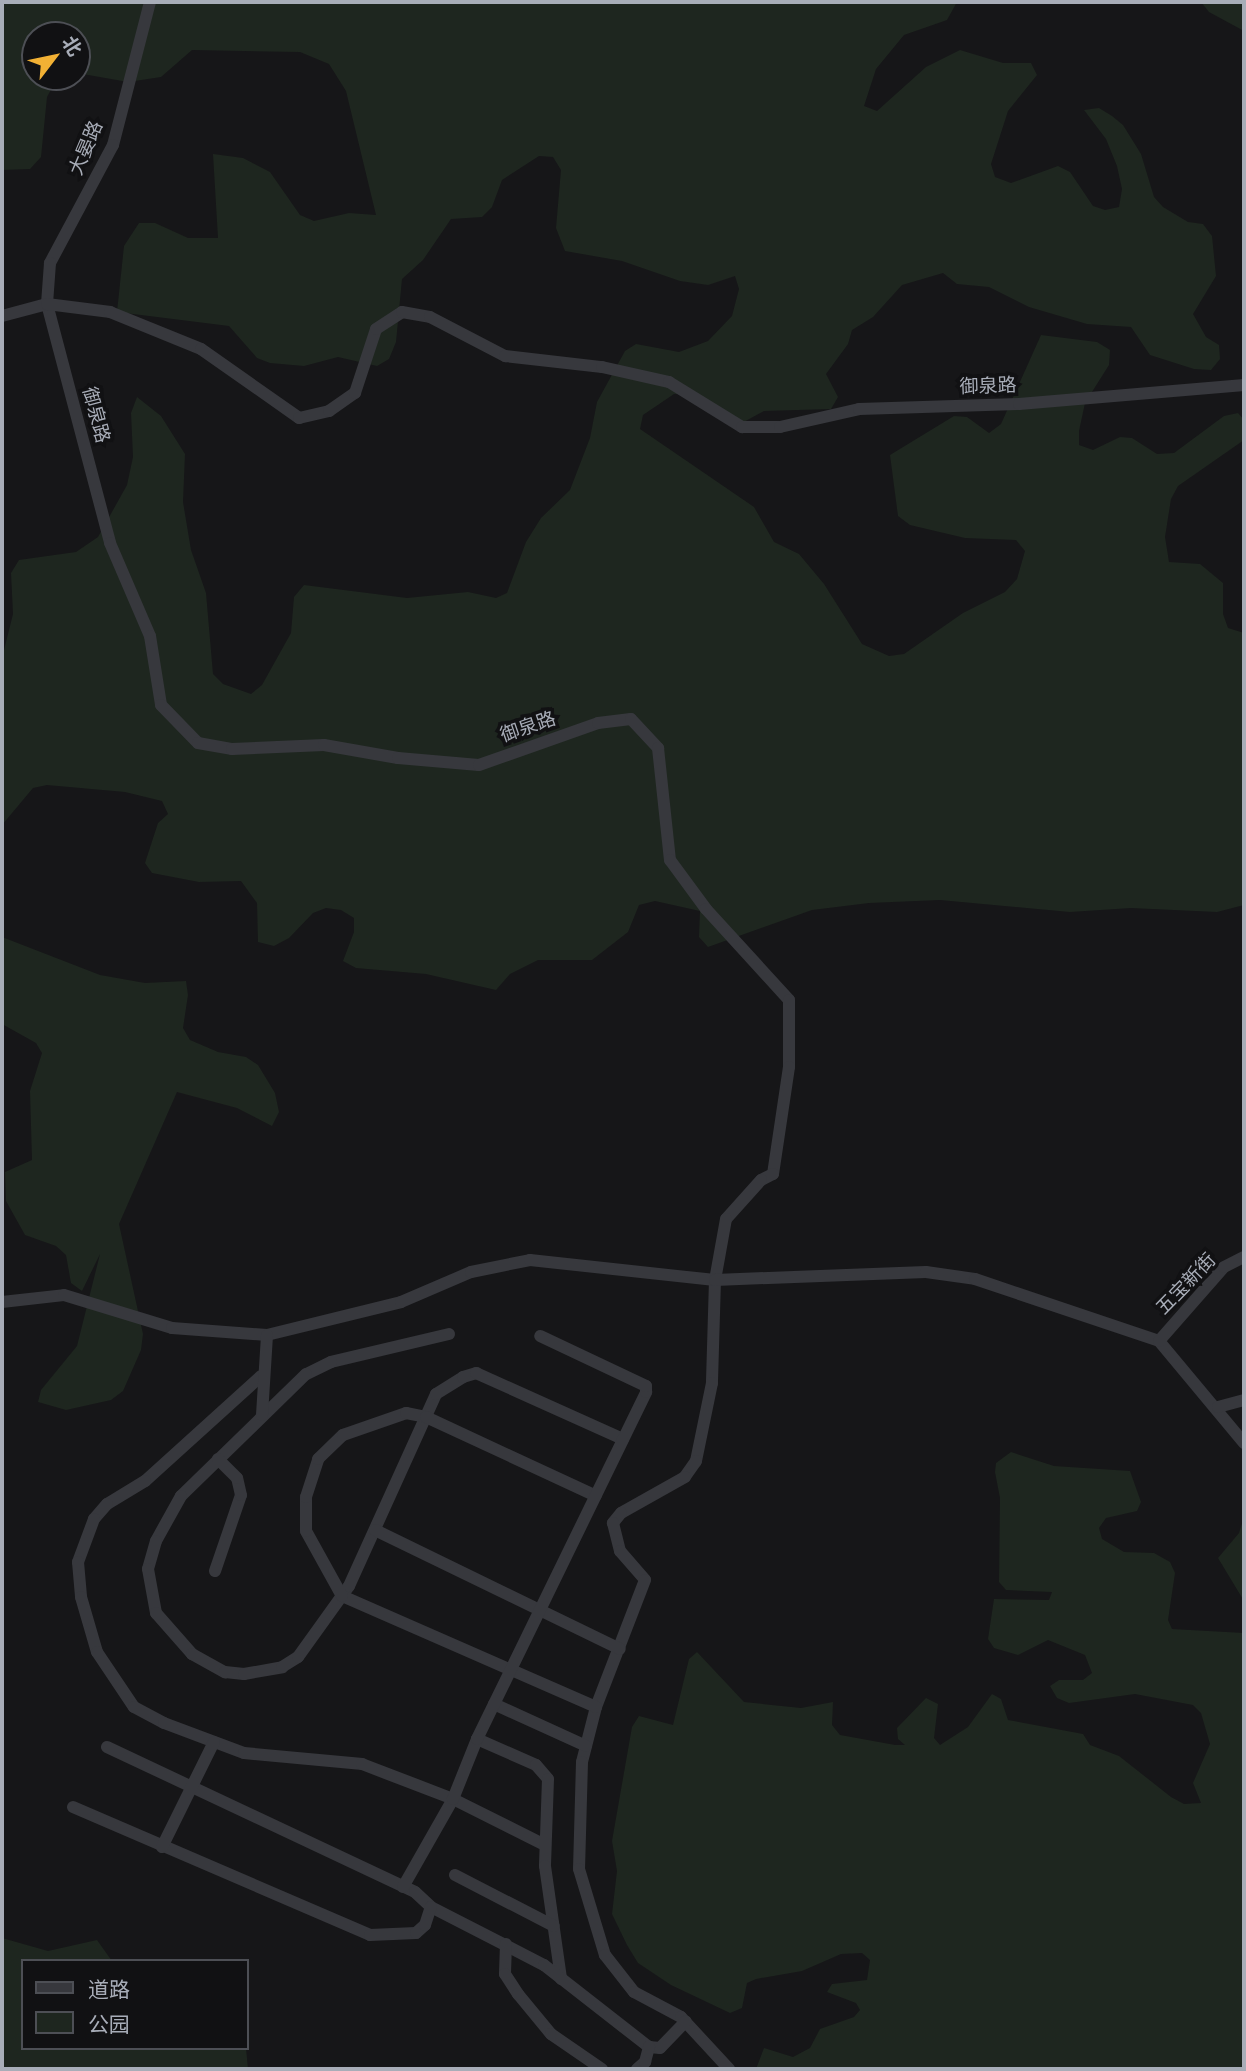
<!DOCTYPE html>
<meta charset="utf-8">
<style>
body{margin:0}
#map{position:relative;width:1246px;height:2071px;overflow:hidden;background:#161618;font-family:Manrope,"Noto Sans SC",sans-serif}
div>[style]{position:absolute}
.green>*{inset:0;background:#1e261f}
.minor>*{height:12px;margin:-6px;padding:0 6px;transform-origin:6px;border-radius:6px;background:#37383d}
span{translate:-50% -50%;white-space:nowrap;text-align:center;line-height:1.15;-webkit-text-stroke:7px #111113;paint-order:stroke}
.street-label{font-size:19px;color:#a8adb8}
.frame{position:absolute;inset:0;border:4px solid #a8adb8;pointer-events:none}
.legend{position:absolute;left:21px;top:1959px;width:228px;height:91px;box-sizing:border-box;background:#111113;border:2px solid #4d4f55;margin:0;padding:9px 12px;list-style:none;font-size:21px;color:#a8adb8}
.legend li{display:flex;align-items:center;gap:14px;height:35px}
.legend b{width:35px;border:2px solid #4d4f55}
.north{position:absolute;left:21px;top:21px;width:70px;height:70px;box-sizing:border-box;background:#111113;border:2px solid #4d4f55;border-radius:50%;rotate:58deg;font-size:19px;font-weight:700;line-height:28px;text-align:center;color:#a8adb8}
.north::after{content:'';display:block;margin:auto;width:24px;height:32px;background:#f2b134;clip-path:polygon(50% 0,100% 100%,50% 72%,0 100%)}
</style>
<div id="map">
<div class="green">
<i style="clip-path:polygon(2px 2px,957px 2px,947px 20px,904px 35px,876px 69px,864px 106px,877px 111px,926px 67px,960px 50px,1003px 63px,1031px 63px,1037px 75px,1008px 111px,991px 164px,995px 177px,1011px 183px,1058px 166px,1070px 172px,1093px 206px,1105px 210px,1119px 207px,1122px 189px,1117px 166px,1106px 139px,1084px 110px,1099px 108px,1112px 116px,1123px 125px,1141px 154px,1154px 197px,1163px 207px,1188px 222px,1203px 224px,1212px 236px,1216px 276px,1193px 314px,1206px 337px,1219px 345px,1220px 359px,1211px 370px,1194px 369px,1150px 355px,1131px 327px,1087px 324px,1029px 307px,989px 287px,957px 284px,943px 273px,902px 285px,873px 317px,852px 330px,848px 344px,826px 374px,838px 397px,831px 409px,764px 411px,740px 424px,689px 394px,674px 394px,643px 415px,640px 429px,754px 507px,774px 542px,799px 554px,824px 584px,862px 644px,889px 656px,904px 654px,963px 613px,1005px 592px,1017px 579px,1025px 551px,1016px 540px,965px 538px,910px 525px,898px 516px,890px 455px,954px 416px,967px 417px,989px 433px,1001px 424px,1041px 335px,1097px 342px,1110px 350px,1109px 365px,1085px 403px,1079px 431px,1079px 445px,1093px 450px,1120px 437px,1132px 438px,1157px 454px,1174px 453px,1224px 416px,1238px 413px,1244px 420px,1244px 440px,1178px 486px,1171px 499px,1165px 537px,1169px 562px,1200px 564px,1223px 583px,1223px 614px,1228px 628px,1244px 633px,1244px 905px,1217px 912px,1131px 908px,1070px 912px,940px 900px,869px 903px,812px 910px,708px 947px,699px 937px,700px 911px,655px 901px,639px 905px,628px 932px,592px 960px,538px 960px,510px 974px,496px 990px,426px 974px,356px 968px,343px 961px,354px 932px,354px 918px,341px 910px,326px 908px,313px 913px,289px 938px,274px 946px,258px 942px,257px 903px,241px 881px,199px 882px,152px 873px,145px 863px,158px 823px,168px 814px,162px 801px,125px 792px,47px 785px,33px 788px,2px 825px,2px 658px,13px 614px,11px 573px,19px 560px,76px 552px,98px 537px,127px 485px,133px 457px,131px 413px,137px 397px,161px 416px,185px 454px,183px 502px,191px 550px,206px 593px,213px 674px,223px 684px,251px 694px,262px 685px,291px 633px,294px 597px,304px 585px,407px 598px,468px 592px,496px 598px,507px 593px,526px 542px,541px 518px,570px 490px,590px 438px,597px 402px,625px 351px,636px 344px,679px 352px,708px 341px,732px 316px,739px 289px,735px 276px,708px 285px,680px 281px,622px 261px,565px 251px,556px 228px,561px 170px,553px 157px,539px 156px,502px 180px,492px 207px,482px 217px,451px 219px,423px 260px,402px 279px,396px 342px,389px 359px,377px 366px,338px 357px,304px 366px,270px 363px,257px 358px,229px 326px,117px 312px,124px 246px,139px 223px,155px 223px,188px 238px,218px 238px,213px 154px,243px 158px,270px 172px,300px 215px,314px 221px,349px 213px,376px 215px,346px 91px,329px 64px,300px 52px,192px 50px,161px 77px,128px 82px,77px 73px,77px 35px,35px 35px,35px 77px,58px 77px,47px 97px,41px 157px,30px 169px,2px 170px)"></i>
<i style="clip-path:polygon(1201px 2px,1244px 2px,1244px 31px,1209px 12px)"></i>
<i style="clip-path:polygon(2px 937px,100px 975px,145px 983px,186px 981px,188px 995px,183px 1028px,190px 1040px,218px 1052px,246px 1057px,258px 1065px,275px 1093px,279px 1112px,272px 1126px,237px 1108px,177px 1092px,119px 1224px,143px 1334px,141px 1350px,123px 1391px,111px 1400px,66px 1410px,38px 1402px,41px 1390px,77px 1346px,100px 1254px,82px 1291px,71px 1283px,66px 1255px,56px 1246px,25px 1235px,6px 1201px,5px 1172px,32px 1160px,30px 1091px,42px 1053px,36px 1043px,2px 1024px)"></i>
<i style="clip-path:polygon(1011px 1452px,1054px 1466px,1130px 1471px,1141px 1502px,1137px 1511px,1106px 1518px,1099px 1528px,1102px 1539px,1124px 1552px,1154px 1553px,1170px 1562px,1175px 1573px,1168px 1620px,1172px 1629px,1244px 1633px,1244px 2069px,756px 2069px,764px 2048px,793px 2057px,810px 2048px,820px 2029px,854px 2017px,860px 2010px,856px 2003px,827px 1992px,832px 1984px,867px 1980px,870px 1960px,862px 1953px,841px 1954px,802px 1971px,756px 1979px,747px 1983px,742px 2008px,730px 2013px,671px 1985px,638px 1963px,627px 1945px,612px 1914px,617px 1871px,612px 1841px,632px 1727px,639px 1716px,673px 1725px,689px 1659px,697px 1652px,744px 1702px,801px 1708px,833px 1702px,832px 1725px,840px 1735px,895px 1745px,905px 1745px,898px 1739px,897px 1728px,926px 1698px,938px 1704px,934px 1738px,940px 1745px,968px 1727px,992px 1694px,1001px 1699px,1008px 1720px,1083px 1734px,1090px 1745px,1119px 1756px,1171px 1797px,1184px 1804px,1201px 1803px,1193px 1783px,1210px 1744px,1201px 1713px,1193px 1705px,1135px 1694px,1069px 1703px,1057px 1698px,1050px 1686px,1059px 1680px,1083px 1680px,1092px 1673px,1085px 1655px,1048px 1640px,1018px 1655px,994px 1648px,988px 1639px,994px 1599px,1049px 1600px,1052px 1592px,1006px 1590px,999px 1582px,1000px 1498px,995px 1472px,996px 1463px)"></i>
<i style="clip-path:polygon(1244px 1517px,1244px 1601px,1218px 1558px,1239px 1533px)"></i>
<i style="clip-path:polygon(2px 1938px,48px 1951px,97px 1940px,112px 1961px,23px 1961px,23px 2048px,246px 2048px,248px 2069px,2px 2069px)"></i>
</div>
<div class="minor">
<i style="left:150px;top:2px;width:148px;rotate:104.5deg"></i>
<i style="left:113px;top:145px;width:134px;rotate:118.1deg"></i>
<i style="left:50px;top:263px;width:41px;rotate:94.2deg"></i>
<i style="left:47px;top:304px;width:247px;rotate:75.2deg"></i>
<i style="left:110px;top:543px;width:101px;rotate:66.7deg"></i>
<i style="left:150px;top:636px;width:70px;rotate:80.9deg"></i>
<i style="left:161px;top:705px;width:53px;rotate:45.8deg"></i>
<i style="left:198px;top:743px;width:35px;rotate:10deg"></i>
<i style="left:232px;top:749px;width:92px;rotate:-2.5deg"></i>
<i style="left:324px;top:745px;width:75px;rotate:10deg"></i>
<i style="left:398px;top:758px;width:81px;rotate:4.9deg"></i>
<i style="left:479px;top:765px;width:126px;rotate:-19.4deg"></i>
<i style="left:598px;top:723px;width:33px;rotate:-7deg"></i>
<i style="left:631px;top:719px;width:40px;rotate:47deg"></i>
<i style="left:658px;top:748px;width:113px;rotate:83.9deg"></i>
<i style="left:670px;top:860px;width:61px;rotate:53.7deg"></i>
<i style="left:706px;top:909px;width:123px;rotate:47.6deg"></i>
<i style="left:789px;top:1000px;width:67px;rotate:90deg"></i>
<i style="left:789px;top:1067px;width:108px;rotate:98.5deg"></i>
<i style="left:773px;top:1174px;width:13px;rotate:153deg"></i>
<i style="left:761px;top:1180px;width:52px;rotate:131.9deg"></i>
<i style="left:726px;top:1219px;width:62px;rotate:100.2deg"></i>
<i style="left:715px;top:1280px;width:103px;rotate:91.7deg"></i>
<i style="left:712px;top:1383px;width:80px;rotate:101.6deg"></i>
<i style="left:696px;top:1461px;width:19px;rotate:125deg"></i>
<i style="left:685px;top:1477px;width:73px;rotate:150.6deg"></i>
<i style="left:621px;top:1513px;width:13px;rotate:129deg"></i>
<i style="left:613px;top:1523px;width:29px;rotate:76deg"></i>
<i style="left:620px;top:1551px;width:38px;rotate:49deg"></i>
<i style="left:645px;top:1580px;width:136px;rotate:111.1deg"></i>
<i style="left:596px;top:1707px;width:57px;rotate:104.3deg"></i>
<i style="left:582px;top:1762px;width:107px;rotate:91.6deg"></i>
<i style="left:579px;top:1869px;width:90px;rotate:73.2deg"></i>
<i style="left:605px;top:1955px;width:47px;rotate:51.9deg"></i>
<i style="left:634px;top:1992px;width:53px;rotate:28deg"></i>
<i style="left:681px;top:2017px;width:71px;rotate:47.3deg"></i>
<i style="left:2px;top:316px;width:47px;rotate:-14.9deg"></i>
<i style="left:47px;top:304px;width:64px;rotate:7.2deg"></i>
<i style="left:110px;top:312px;width:98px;rotate:22.1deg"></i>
<i style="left:201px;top:349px;width:120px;rotate:35.1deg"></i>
<i style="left:299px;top:418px;width:31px;rotate:-13deg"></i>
<i style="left:329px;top:411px;width:32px;rotate:-35deg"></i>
<i style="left:355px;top:393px;width:67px;rotate:-71.8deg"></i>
<i style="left:376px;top:329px;width:31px;rotate:-33deg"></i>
<i style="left:402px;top:312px;width:28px;rotate:10deg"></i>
<i style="left:430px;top:317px;width:85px;rotate:27.5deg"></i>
<i style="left:505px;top:356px;width:98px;rotate:6.5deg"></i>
<i style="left:602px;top:367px;width:69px;rotate:12.6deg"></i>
<i style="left:669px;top:382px;width:86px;rotate:31.7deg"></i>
<i style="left:742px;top:427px;width:38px"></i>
<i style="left:780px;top:427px;width:81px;rotate:-12.8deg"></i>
<i style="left:859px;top:409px;width:160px;rotate:-1.8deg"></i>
<i style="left:1019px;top:404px;width:226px;rotate:-4.8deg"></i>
<i style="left:2px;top:1302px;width:62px;rotate:-6.4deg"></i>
<i style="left:64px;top:1295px;width:113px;rotate:17deg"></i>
<i style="left:172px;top:1328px;width:95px;rotate:4.2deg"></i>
<i style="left:267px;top:1335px;width:138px;rotate:-13.8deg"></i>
<i style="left:401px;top:1302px;width:76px;rotate:-23.2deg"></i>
<i style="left:471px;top:1272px;width:60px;rotate:-11.5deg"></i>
<i style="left:530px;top:1260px;width:186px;rotate:6.2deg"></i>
<i style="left:715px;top:1280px;width:211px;rotate:-2.2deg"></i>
<i style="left:926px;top:1272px;width:49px;rotate:8.1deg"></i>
<i style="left:975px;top:1279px;width:194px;rotate:18.6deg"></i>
<i style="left:1159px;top:1341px;width:133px;rotate:50.2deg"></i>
<i style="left:449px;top:1334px;width:121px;rotate:166.7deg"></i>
<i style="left:331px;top:1362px;width:28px;rotate:154deg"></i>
<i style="left:306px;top:1374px;width:175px;rotate:135.7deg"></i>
<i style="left:181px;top:1496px;width:51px;rotate:119.1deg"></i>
<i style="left:156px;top:1541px;width:29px;rotate:106deg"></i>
<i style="left:148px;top:1569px;width:45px;rotate:79.7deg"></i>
<i style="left:156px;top:1613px;width:55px;rotate:48.7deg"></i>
<i style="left:192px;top:1654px;width:38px;rotate:29deg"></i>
<i style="left:225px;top:1672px;width:19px;rotate:6deg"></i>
<i style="left:244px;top:1674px;width:39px;rotate:-10deg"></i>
<i style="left:282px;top:1667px;width:19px;rotate:-32deg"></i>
<i style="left:298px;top:1657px;width:87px;rotate:-54.3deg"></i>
<i style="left:349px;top:1586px;width:211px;rotate:-65.6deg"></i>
<i style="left:436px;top:1394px;width:32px;rotate:-32deg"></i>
<i style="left:463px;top:1377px;width:14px;rotate:-17deg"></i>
<i style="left:476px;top:1373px;width:161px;rotate:24.2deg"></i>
<i style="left:1159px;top:1341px;width:98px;rotate:-48.7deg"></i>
<i style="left:1224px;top:1267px;width:22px;rotate:-27deg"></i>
<i style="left:261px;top:1376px;width:156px;rotate:137.8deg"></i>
<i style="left:145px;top:1481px;width:44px;rotate:148.8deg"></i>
<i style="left:107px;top:1504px;width:20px;rotate:131deg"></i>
<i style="left:94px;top:1519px;width:46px;rotate:110.4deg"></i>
<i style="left:78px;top:1562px;width:35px;rotate:85deg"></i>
<i style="left:81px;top:1597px;width:57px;rotate:73.8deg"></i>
<i style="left:97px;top:1652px;width:66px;rotate:56.1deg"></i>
<i style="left:134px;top:1707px;width:34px;rotate:28deg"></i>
<i style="left:164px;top:1723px;width:85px;rotate:20.6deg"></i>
<i style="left:244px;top:1753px;width:119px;rotate:5.3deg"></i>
<i style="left:362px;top:1764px;width:97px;rotate:21deg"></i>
<i style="left:453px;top:1799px;width:103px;rotate:26.6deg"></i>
<i style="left:1218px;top:1407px;width:27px;rotate:-15deg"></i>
<i style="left:262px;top:1415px;width:80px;rotate:-86.4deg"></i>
<i style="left:375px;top:1530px;width:272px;rotate:25.9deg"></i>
<i style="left:215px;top:1571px;width:80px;rotate:-71.1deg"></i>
<i style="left:241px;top:1495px;width:17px;rotate:-103deg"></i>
<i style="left:237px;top:1478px;width:27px;rotate:-135deg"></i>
<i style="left:494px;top:1704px;width:101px;rotate:24.5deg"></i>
<i style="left:596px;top:1707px;width:277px;rotate:-156.4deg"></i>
<i style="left:342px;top:1596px;width:74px;rotate:-119deg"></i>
<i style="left:306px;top:1531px;width:34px;rotate:-90deg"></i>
<i style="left:306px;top:1497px;width:40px;rotate:-72deg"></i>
<i style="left:318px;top:1459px;width:35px;rotate:-44deg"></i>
<i style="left:343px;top:1435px;width:67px;rotate:-19.2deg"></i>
<i style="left:406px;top:1413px;width:20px;rotate:11deg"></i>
<i style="left:426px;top:1417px;width:187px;rotate:24.9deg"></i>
<i style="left:477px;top:1739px;width:64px;rotate:23.8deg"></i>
<i style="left:536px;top:1765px;width:18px;rotate:49deg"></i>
<i style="left:548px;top:1779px;width:87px;rotate:92deg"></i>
<i style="left:545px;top:1866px;width:114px;rotate:81.9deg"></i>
<i style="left:107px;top:1747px;width:340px;rotate:25.2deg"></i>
<i style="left:415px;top:1892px;width:22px;rotate:43deg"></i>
<i style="left:431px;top:1907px;width:127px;rotate:27.2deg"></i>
<i style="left:544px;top:1965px;width:133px;rotate:38deg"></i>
<i style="left:649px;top:2047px;width:11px;rotate:5deg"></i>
<i style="left:660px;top:2048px;width:37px;rotate:-46deg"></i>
<i style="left:73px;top:1807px;width:323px;rotate:23.3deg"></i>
<i style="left:370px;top:1935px;width:46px;rotate:-2.5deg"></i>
<i style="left:416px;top:1933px;width:12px;rotate:-42deg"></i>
<i style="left:425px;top:1925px;width:19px;rotate:-72deg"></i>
<i style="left:162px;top:1847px;width:117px;rotate:-63.7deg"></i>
<i style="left:455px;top:1875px;width:111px;rotate:27.3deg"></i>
<i style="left:403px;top:1887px;width:101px;rotate:-60.4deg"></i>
<i style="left:453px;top:1799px;width:65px;rotate:-68.2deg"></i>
<i style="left:477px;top:1739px;width:386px;rotate:-64deg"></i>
<i style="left:646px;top:1392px;width:6px;rotate:-90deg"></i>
<i style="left:646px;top:1386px;width:117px;rotate:-154.7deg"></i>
<i style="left:506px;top:1944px;width:30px;rotate:92deg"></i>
<i style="left:505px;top:1974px;width:24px;rotate:57deg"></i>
<i style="left:518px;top:1994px;width:52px;rotate:50.5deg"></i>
<i style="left:551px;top:2034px;width:62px;rotate:34.5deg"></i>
<i style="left:637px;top:2069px;width:11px;rotate:-41deg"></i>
<i style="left:645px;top:2062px;width:16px;rotate:-75deg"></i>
</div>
<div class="street-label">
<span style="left:86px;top:148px;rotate:-67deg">大晏路</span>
<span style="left:988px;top:386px;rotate:-2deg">御泉路</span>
<span style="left:96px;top:415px;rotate:75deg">御泉路</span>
<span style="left:528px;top:727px;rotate:-19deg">御泉路</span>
<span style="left:1186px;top:1284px;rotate:-46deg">五宝新街</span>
</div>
<div class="frame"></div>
<ul class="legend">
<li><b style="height:9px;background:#37383d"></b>道路</li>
<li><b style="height:19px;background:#1e261f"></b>公园</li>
</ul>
<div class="north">北</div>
</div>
